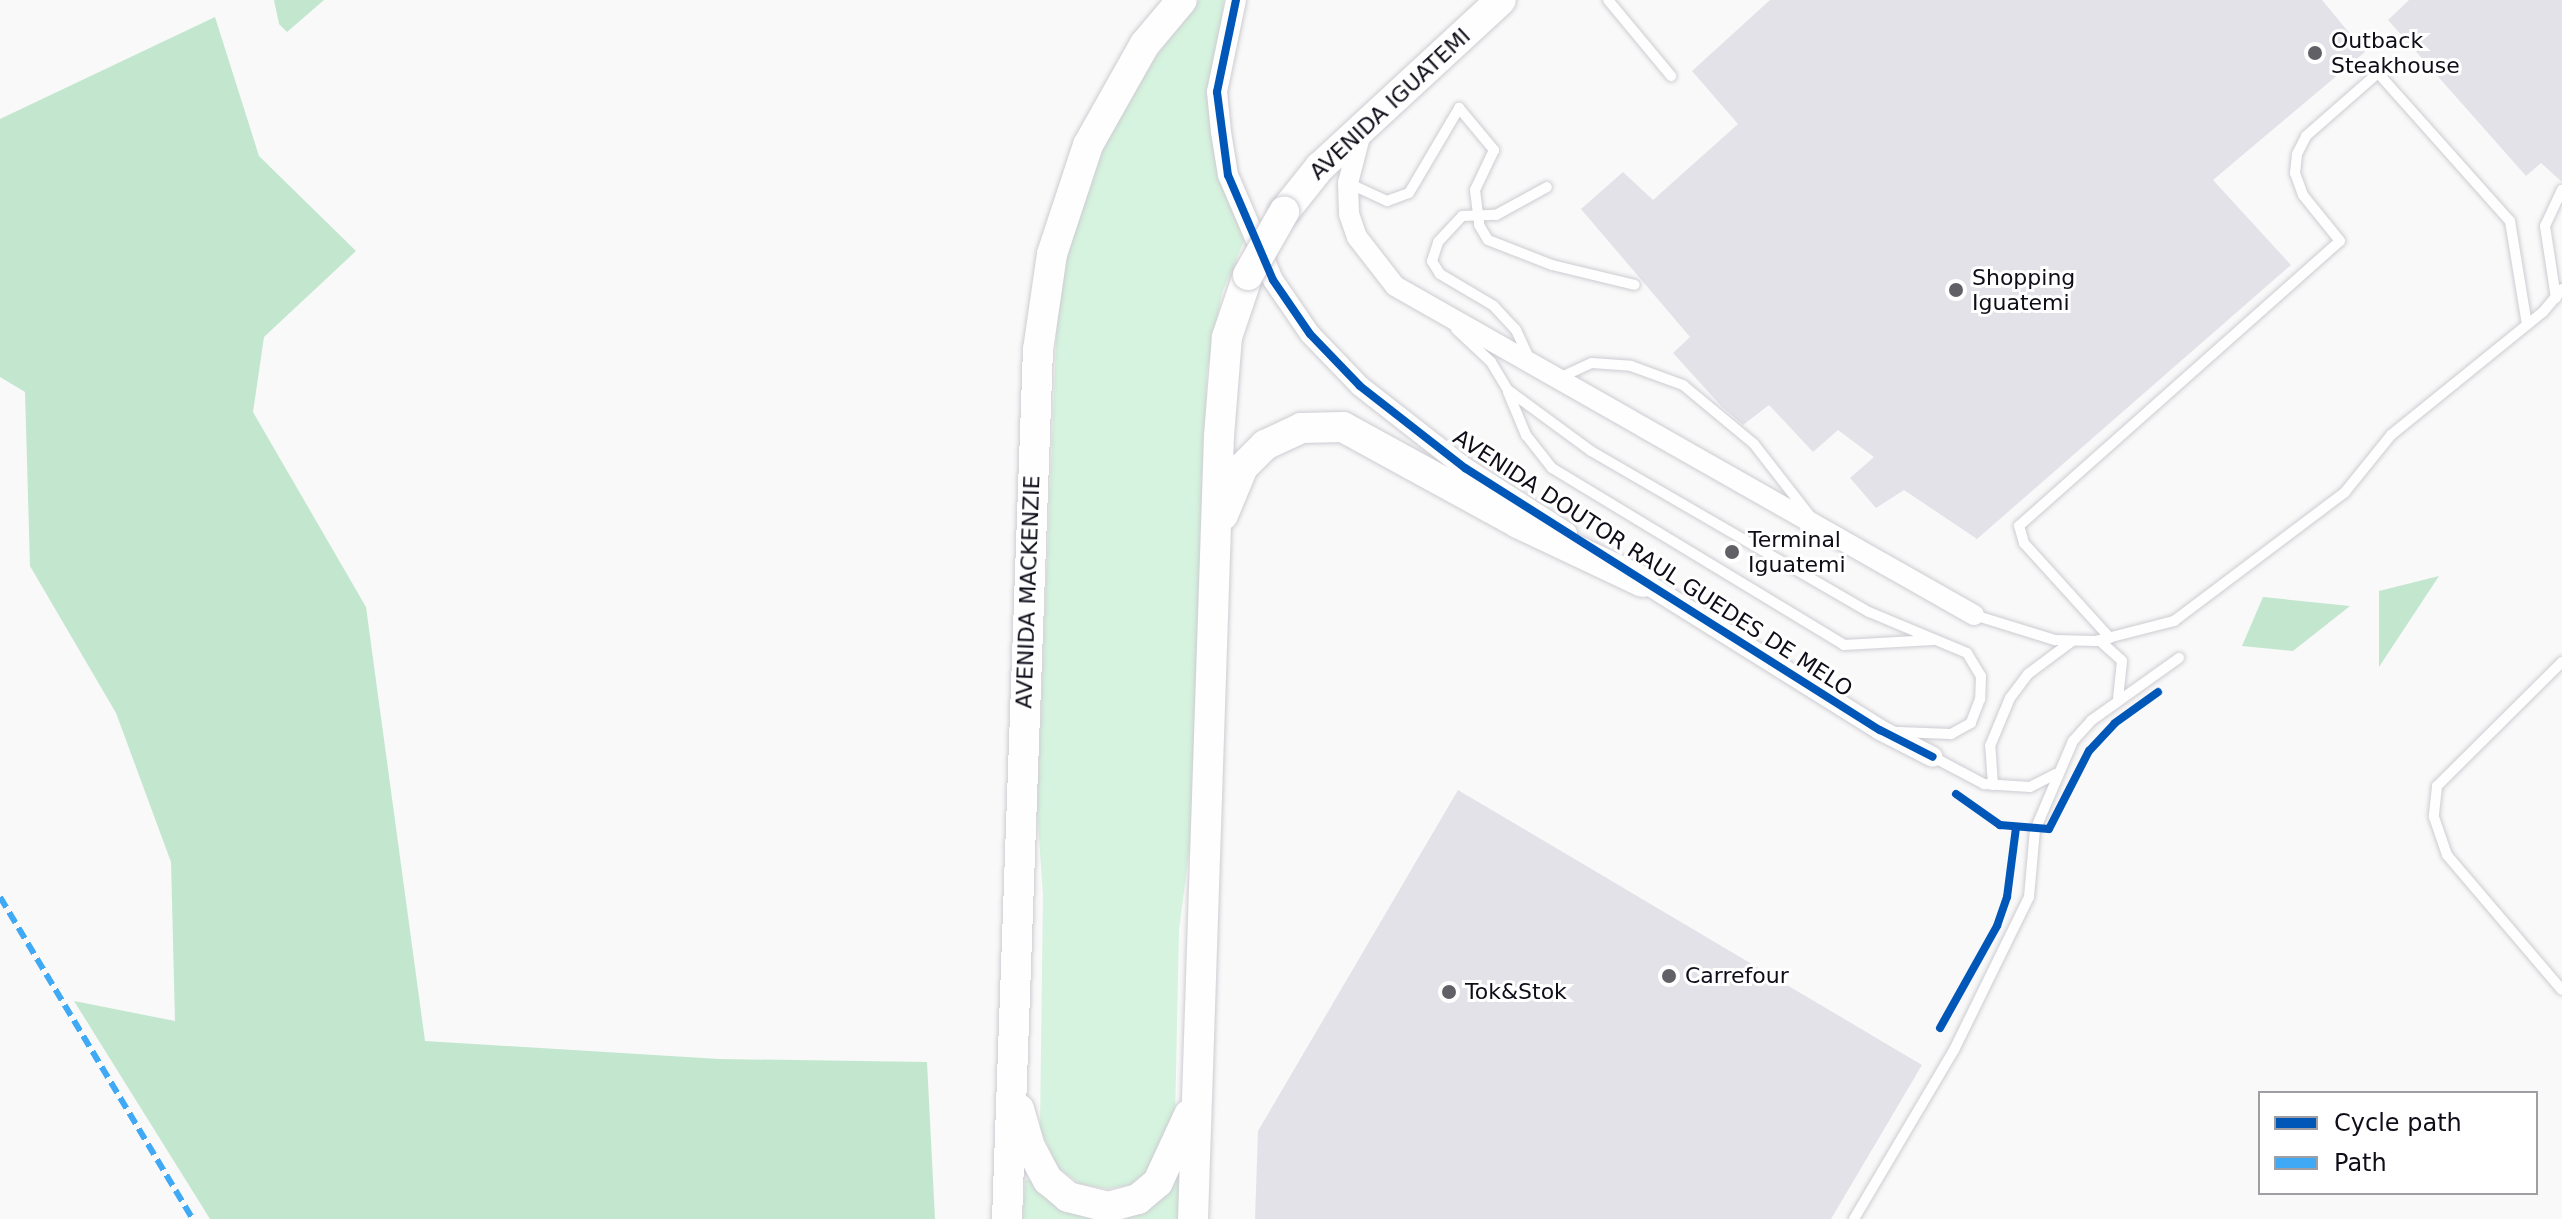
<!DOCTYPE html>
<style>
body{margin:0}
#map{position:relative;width:2562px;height:1219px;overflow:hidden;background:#f9f9f9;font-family:"DejaVu Sans",sans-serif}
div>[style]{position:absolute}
.green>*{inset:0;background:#d5f3de}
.forest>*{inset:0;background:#c2e7ce}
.building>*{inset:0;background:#e3e2e9}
.roads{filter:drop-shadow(0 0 2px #cdccd2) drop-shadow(0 0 2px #cdccd2)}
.service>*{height:10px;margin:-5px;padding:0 5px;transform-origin:5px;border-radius:5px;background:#fefefe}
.minor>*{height:20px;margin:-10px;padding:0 10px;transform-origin:10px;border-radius:10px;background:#fefefe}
.primary>*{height:30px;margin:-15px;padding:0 15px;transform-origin:15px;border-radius:15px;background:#fefefe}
.bridges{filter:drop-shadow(0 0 2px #cdccd2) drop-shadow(0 0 2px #cdccd2)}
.primary-bridge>*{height:30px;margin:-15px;padding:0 15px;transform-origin:15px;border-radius:15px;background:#fefefe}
.quiet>*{height:6px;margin-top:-3px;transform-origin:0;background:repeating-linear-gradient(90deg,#3fa9f5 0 12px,transparent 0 18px)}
.cycleway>*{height:8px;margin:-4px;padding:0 4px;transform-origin:4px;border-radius:4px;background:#0057b8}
.dots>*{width:22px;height:22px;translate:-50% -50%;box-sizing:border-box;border:4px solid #fff;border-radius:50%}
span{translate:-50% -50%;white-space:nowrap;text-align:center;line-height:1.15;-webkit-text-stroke:6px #fff;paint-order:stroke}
.poi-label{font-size:22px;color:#100d19}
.left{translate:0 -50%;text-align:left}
.street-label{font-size:22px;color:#100d19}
.legend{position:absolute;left:2258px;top:1091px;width:280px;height:104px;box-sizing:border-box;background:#fff;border:2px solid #9f9ea3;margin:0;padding:10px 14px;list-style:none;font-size:24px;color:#100d19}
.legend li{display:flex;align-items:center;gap:16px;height:40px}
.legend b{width:40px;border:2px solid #9f9ea3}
</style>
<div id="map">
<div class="green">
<i style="clip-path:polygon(1199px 0,1224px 0,1212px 89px,1223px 181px,1244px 241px,1222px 293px,1207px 372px,1191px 837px,1179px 930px,1175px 1119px,1165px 1158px,1134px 1184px,1108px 1189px,1080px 1184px,1057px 1167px,1040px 1128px,1043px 895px,1037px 809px,1057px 318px,1069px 241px,1093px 166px,1127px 95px)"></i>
<i style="clip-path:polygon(1179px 1170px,1185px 1172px,1183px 1219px,1023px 1219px,1025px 1180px,1037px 1180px,1070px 1209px)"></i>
</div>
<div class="forest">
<i style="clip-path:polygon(274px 0,324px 0,287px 32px,279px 24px)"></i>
<i style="clip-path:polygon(215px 17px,259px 156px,356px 251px,264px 337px,253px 412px,366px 607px,425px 1041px,719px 1059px,927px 1062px,935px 1219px,210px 1219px,74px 1001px,175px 1021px,171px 862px,116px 713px,30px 566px,25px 392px,0 377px,0 119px)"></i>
<i style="clip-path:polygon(2439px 576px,2379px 667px,2379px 591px)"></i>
<i style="clip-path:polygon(2263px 597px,2350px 606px,2293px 651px,2242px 646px)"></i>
</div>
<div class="building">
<i style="clip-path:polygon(1770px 0,2322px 0,2365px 52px,2213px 180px,2291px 265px,1977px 539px,1904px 490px,1876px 508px,1850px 478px,1874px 457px,1838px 430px,1813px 452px,1769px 405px,1743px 425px,1722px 407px,1673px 353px,1690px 337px,1581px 209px,1623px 172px,1653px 200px,1738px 124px,1692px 71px)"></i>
<i style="clip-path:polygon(2409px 0,2562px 0,2562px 182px,2541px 163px,2526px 176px,2388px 20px)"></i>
<i style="clip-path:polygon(1458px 790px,1922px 1065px,1831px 1219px,1255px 1219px,1258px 1131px)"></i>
</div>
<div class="roads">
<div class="service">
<i style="left:1608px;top:0;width:99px;rotate:50.3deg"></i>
<i style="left:1348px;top:183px;width:43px;rotate:24.8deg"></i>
<i style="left:1387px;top:201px;width:23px;rotate:-20deg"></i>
<i style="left:1409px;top:193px;width:99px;rotate:-59.5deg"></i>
<i style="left:1459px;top:108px;width:55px;rotate:50.2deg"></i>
<i style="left:1494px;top:150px;width:44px;rotate:115.4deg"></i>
<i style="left:1475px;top:190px;width:35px;rotate:83deg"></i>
<i style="left:1479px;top:225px;width:17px;rotate:59deg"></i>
<i style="left:1488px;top:240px;width:69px;rotate:21.3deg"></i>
<i style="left:1552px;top:265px;width:85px;rotate:13.5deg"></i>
<i style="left:2556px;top:298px;width:73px;rotate:-98.7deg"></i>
<i style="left:2545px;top:226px;width:40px;rotate:-65deg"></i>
<i style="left:1456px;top:329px;width:48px;rotate:43.3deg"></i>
<i style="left:1491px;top:362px;width:33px;rotate:59deg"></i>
<i style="left:1508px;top:390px;width:103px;rotate:36.3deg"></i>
<i style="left:1591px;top:451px;width:321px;rotate:30.1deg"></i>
<i style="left:1869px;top:612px;width:106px;rotate:22.7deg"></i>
<i style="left:1967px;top:653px;width:27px;rotate:59deg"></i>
<i style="left:1981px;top:676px;width:23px;rotate:92deg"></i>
<i style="left:1980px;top:699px;width:26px;rotate:111deg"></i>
<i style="left:1971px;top:723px;width:23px;rotate:151deg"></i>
<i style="left:1951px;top:734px;width:53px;rotate:-177.8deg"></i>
<i style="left:1530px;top:360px;width:33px;rotate:-115deg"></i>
<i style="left:1516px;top:330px;width:33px;rotate:-133deg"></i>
<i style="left:1494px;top:306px;width:63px;rotate:-149.3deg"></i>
<i style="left:1440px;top:274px;width:15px;rotate:-122deg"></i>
<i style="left:1432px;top:261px;width:20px;rotate:-72deg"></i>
<i style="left:1438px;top:242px;width:35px;rotate:-47deg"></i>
<i style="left:1462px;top:216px;width:34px;rotate:-2deg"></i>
<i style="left:1496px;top:215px;width:58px;rotate:-28.8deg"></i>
<i style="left:1557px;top:379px;width:38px;rotate:-25deg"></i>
<i style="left:1592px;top:363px;width:39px;rotate:4deg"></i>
<i style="left:1631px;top:366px;width:55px;rotate:20.1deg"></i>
<i style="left:1683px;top:385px;width:92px;rotate:39.7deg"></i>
<i style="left:1754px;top:444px;width:91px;rotate:52.1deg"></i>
<i style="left:1508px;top:392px;width:47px;rotate:67.3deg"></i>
<i style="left:1526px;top:435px;width:42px;rotate:51.8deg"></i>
<i style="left:1552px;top:468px;width:341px;rotate:31.2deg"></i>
<i style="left:1844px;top:645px;width:89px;rotate:-3.2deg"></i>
<i style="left:1974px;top:615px;width:85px;rotate:17.2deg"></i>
<i style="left:2055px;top:640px;width:41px;rotate:1.4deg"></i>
<i style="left:2096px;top:641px;width:81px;rotate:-14.4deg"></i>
<i style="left:2174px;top:621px;width:214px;rotate:-37deg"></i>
<i style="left:2345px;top:492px;width:73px;rotate:-51.1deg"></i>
<i style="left:2391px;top:435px;width:196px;rotate:-39deg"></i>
<i style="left:2543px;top:312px;width:30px;rotate:-50deg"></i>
<i style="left:2110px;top:638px;width:128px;rotate:-132.2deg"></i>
<i style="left:2024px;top:543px;width:18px;rotate:-106deg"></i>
<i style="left:2019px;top:526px;width:429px;rotate:-41.6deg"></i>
<i style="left:2340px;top:241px;width:59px;rotate:-128.8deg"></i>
<i style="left:2303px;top:195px;width:23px;rotate:-110deg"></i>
<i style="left:2295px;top:173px;width:19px;rotate:-84deg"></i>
<i style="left:2297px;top:154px;width:20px;rotate:-63deg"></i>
<i style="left:2306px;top:136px;width:96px;rotate:-41.2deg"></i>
<i style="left:2378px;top:73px;width:198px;rotate:48.3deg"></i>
<i style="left:2510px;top:221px;width:105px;rotate:80.7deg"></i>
<i style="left:2099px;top:640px;width:31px;rotate:42deg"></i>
<i style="left:2122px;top:661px;width:38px;rotate:96deg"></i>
<i style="left:2562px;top:662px;width:176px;rotate:135.2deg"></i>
<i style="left:2437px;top:786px;width:31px;rotate:96deg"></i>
<i style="left:2434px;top:817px;width:40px;rotate:71.1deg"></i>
<i style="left:2447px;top:855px;width:177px;rotate:49.6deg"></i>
<i style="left:1933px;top:757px;width:58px;rotate:27.9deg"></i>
<i style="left:1984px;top:784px;width:46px;rotate:3.7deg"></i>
<i style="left:2030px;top:787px;width:29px;rotate:-27deg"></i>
<i style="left:1993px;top:785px;width:39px;rotate:-94deg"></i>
<i style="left:1990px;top:746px;width:52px;rotate:-67.4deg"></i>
<i style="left:2010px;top:698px;width:30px;rotate:-53deg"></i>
<i style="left:2028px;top:674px;width:54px;rotate:-36.7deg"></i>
<i style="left:1854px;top:1219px;width:196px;rotate:-59.4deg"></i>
<i style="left:1954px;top:1050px;width:170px;rotate:-63.9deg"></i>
<i style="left:2029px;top:897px;width:67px;rotate:-84.9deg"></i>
<i style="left:2035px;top:830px;width:97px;rotate:-66.9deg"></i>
<i style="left:2073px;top:741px;width:28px;rotate:-48deg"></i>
<i style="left:2092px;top:720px;width:107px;rotate:-35.5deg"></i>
</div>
<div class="minor">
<i style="left:1236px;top:0;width:94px;rotate:101.7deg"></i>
<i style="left:1217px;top:92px;width:40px;rotate:84.3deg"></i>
<i style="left:1221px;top:132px;width:44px;rotate:80.8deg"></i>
<i style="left:1228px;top:175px;width:114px;rotate:66.8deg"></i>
<i style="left:1273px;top:280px;width:65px;rotate:55.6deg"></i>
<i style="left:1310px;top:334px;width:72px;rotate:46.1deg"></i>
<i style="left:1360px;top:386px;width:133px;rotate:38deg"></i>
<i style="left:1465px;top:468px;width:121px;rotate:32.5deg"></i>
<i style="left:1362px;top:129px;width:56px;rotate:104.5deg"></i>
<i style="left:1348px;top:183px;width:31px;rotate:88deg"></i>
<i style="left:1349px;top:214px;width:24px;rotate:71deg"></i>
<i style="left:1357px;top:237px;width:62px;rotate:52.2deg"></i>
<i style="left:1395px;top:286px;width:666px;rotate:29.61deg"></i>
<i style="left:1634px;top:576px;width:290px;rotate:32deg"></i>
<i style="left:1880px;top:730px;width:59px;rotate:27deg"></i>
</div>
<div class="primary">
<i style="left:1284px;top:212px;width:58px;rotate:-51.3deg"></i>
<i style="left:1320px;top:167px;width:246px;rotate:-42.7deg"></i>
<i style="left:1223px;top:515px;width:52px;rotate:-67.4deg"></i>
<i style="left:1243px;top:467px;width:31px;rotate:-45deg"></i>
<i style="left:1265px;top:445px;width:40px;rotate:-25deg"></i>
<i style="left:1301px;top:428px;width:42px;rotate:-1.4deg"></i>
<i style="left:1343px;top:427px;width:200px;rotate:28.7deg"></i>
<i style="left:1518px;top:523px;width:138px;rotate:25.3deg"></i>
<i style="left:1019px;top:1109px;width:37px;rotate:74deg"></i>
<i style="left:1029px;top:1145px;width:40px;rotate:62deg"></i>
<i style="left:1048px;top:1180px;width:26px;rotate:40deg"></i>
<i style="left:1068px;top:1197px;width:41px;rotate:14deg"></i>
<i style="left:1108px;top:1207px;width:31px;rotate:-15deg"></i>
<i style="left:1138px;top:1199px;width:26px;rotate:-40deg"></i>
<i style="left:1158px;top:1182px;width:74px;rotate:-65.2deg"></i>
<i style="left:1007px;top:1219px;width:870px;rotate:-87.96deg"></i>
<i style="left:1038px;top:350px;width:97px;rotate:-81.7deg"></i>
<i style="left:1052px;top:254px;width:115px;rotate:-71.7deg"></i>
<i style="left:1088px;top:145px;width:116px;rotate:-60.6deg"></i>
<i style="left:1145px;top:44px;width:57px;rotate:-49.9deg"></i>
<i style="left:1193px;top:1219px;width:783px;rotate:-88.1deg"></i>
<i style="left:1219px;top:436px;width:99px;rotate:-85.4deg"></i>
<i style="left:1227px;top:337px;width:65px;rotate:-71.3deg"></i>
</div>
</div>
<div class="bridges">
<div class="primary-bridge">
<i style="left:1248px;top:275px;width:73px;rotate:-60.3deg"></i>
</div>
</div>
<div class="quiet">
<i style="left:0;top:897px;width:375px;rotate:59.1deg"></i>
</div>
<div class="cycleway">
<i style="left:1236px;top:0;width:94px;rotate:101.7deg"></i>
<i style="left:1217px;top:92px;width:84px;rotate:82.5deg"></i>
<i style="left:1228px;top:175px;width:114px;rotate:66.8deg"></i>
<i style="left:1273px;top:280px;width:65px;rotate:55.6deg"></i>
<i style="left:1310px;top:334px;width:72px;rotate:46.1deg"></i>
<i style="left:1360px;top:386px;width:133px;rotate:38deg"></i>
<i style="left:1465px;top:468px;width:491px;rotate:32.3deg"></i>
<i style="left:1880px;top:730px;width:59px;rotate:27deg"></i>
<i style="left:1956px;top:794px;width:54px;rotate:35.2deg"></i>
<i style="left:2000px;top:825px;width:49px;rotate:4.7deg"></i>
<i style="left:2049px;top:829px;width:88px;rotate:-62.9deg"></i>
<i style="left:2089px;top:751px;width:38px;rotate:-47deg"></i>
<i style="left:2115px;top:723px;width:53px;rotate:-35.8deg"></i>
<i style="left:1940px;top:1028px;width:117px;rotate:-60.8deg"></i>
<i style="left:1997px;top:926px;width:31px;rotate:-71deg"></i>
<i style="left:2007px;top:897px;width:70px;rotate:-82.6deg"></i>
</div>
<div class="dots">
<i style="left:2315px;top:53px;background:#626067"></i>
<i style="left:1956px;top:290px;background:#626067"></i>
<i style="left:1732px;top:552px;background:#626067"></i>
<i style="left:1669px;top:976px;background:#626067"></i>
<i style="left:1449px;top:992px;background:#626067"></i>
</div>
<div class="poi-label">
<span class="left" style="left:2331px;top:53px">Outback<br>Steakhouse</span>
<span class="left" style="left:1972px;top:290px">Shopping<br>Iguatemi</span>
<span class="left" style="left:1748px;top:552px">Terminal<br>Iguatemi</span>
<span class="left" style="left:1685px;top:976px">Carrefour</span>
<span class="left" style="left:1465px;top:992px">Tok&amp;Stok</span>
</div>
<div class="street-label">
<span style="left:1390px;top:104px;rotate:-43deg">AVENIDA IGUATEMI</span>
<span style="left:1653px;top:563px;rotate:33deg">AVENIDA DOUTOR RAUL GUEDES DE MELO</span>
<span style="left:1028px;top:592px;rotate:-88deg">AVENIDA MACKENZIE</span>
</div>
<ul class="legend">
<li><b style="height:10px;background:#0057b8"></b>Cycle path</li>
<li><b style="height:10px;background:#3fa9f5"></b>Path</li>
</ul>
</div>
